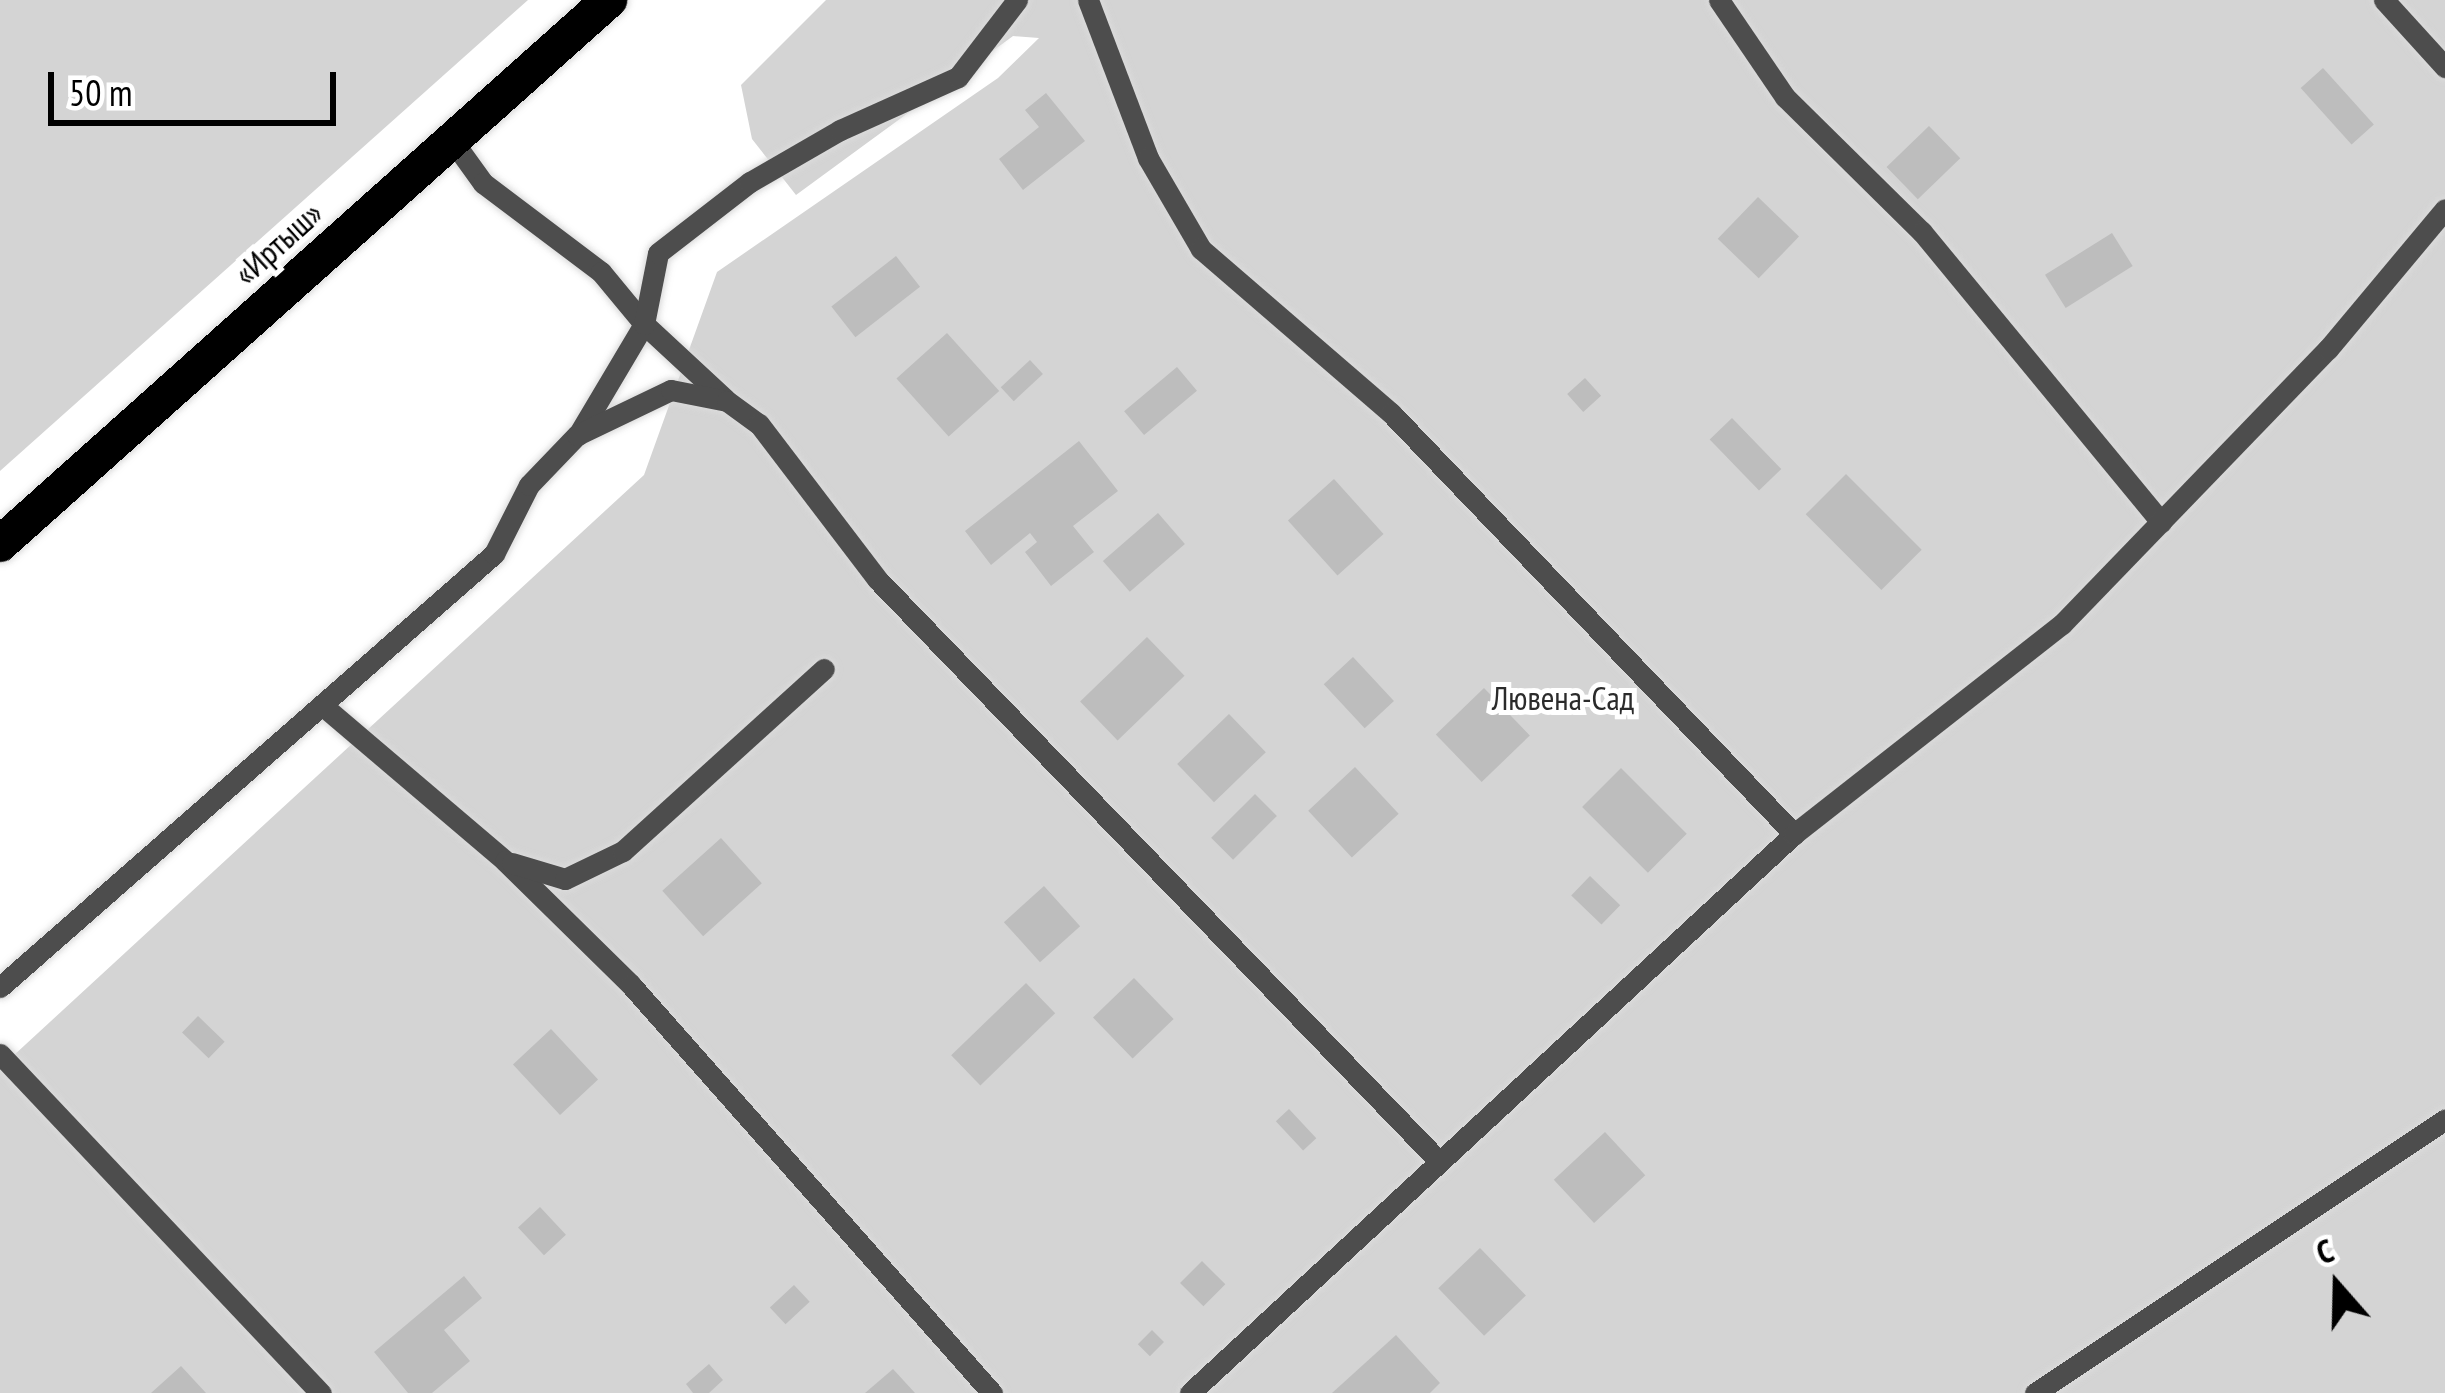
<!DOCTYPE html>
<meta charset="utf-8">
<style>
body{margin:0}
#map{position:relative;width:2445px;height:1393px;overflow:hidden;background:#fff;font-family:"PT Sans Narrow",sans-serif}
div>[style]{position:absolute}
.green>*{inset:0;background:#d4d4d4}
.building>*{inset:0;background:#bdbdbd;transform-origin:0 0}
.roads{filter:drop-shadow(0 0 3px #dbdbdb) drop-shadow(0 0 3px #dbdbdb)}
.minor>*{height:21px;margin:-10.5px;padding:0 10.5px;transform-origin:10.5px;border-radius:10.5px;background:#4d4d4d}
.highway>*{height:36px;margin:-18px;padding:0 18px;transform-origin:18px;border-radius:18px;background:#000}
span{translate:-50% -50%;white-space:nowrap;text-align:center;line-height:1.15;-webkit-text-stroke:10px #fff;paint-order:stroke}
.street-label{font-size:33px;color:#000}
.park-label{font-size:33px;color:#2b2b2b}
.north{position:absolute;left:2277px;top:1225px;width:120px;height:120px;-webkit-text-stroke:9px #fff;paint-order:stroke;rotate:340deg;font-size:33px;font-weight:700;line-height:48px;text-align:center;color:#000}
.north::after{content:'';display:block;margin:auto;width:42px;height:54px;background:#000;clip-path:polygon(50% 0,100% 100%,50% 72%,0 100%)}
.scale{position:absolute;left:48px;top:72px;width:288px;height:54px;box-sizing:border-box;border:6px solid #000;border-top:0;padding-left:15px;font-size:36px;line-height:42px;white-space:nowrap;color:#000;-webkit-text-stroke:9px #fff;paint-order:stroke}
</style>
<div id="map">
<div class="green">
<i style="clip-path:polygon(0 0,528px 0,0 471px)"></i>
<i style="clip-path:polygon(826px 0,2445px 0,2445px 1393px,0 1393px,0 1068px,644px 475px,717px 272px,998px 78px,1039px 38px,1013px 36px,796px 195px,752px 139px,741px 85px)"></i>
</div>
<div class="building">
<i style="left:2323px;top:68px;width:76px;height:30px;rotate:48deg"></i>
<i style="clip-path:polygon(1046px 93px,1085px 141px,1023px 190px,999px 159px,1039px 127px,1025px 110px)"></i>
<i style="left:1929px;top:126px;width:45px;height:59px;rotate:46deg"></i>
<i style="left:1758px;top:197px;width:57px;height:58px;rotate:44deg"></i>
<i style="left:2112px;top:233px;width:39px;height:79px;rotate:58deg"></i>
<i style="left:896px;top:256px;width:39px;height:82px;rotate:52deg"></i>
<i style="left:947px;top:333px;width:78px;height:68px;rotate:48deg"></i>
<i style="left:1030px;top:360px;width:19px;height:40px;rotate:47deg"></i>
<i style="left:1177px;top:367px;width:31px;height:69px;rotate:50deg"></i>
<i style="left:1585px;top:378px;width:24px;height:24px;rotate:48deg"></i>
<i style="left:1732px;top:418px;width:71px;height:31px;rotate:46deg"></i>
<i style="clip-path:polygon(1079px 441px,1118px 491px,1073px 526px,1094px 552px,1051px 586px,1025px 552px,1037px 542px,1030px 533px,991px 565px,965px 531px)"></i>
<i style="left:1846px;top:474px;width:107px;height:57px;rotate:45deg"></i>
<i style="left:1334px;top:479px;width:74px;height:62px;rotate:48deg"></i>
<i style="left:1158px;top:513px;width:41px;height:73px;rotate:49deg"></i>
<i style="left:1147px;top:637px;width:54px;height:93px;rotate:46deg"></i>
<i style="left:1353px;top:657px;width:60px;height:40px;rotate:47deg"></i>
<i style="left:1484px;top:688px;width:66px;height:67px;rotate:46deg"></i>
<i style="left:1229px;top:714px;width:53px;height:72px;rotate:46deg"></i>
<i style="left:1355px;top:767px;width:64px;height:64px;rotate:47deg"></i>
<i style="left:1621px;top:768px;width:93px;height:55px;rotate:45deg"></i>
<i style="left:1255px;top:794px;width:31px;height:62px;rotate:45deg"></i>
<i style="left:721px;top:838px;width:61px;height:79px;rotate:48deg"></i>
<i style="left:1590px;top:876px;width:42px;height:27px;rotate:44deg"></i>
<i style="left:1044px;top:886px;width:54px;height:54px;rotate:48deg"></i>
<i style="left:1134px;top:978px;width:57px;height:57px;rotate:46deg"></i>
<i style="left:1026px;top:983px;width:42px;height:104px;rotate:46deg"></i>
<i style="left:198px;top:1016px;width:37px;height:23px;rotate:44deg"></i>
<i style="left:551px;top:1029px;width:69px;height:52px;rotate:47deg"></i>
<i style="left:1289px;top:1109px;width:40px;height:18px;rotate:47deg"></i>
<i style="left:1605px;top:1132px;width:59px;height:70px;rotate:47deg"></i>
<i style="left:540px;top:1207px;width:38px;height:30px;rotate:47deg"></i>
<i style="left:1480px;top:1248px;width:66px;height:58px;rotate:46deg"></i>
<i style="left:1202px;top:1261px;width:33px;height:31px;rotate:45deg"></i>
<i style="clip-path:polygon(464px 1276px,482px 1298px,444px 1330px,470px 1361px,432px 1393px,408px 1393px,374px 1352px)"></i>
<i style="left:794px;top:1285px;width:23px;height:33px;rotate:47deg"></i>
<i style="left:1152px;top:1330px;width:17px;height:20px;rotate:45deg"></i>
<i style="clip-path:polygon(1396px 1335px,1440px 1383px,1430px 1393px,1332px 1393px)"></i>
<i style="clip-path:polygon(709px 1364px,723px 1380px,709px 1393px,693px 1393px,686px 1384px)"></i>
<i style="clip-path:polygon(181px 1366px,206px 1393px,151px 1393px)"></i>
<i style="clip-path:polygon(893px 1369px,915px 1393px,865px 1393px)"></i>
</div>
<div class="roads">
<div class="minor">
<i style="left:1088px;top:0;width:169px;rotate:69.2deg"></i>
<i style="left:1148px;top:158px;width:105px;rotate:59.8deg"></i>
<i style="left:1201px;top:249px;width:251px;rotate:40.8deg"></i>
<i style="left:1391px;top:413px;width:583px;rotate:46.25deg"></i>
<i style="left:1719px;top:0;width:117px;rotate:55.8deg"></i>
<i style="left:1785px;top:97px;width:192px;rotate:44.6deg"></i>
<i style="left:1922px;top:232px;width:376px;rotate:50.5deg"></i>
<i style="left:2384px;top:0;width:91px;rotate:47.7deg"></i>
<i style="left:452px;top:140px;width:53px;rotate:54.2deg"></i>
<i style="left:483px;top:183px;width:148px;rotate:37deg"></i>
<i style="left:601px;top:272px;width:67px;rotate:50.4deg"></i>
<i style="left:644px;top:324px;width:129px;rotate:120.7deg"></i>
<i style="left:725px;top:399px;width:110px;rotate:-137.2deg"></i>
<i style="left:644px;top:324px;width:72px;rotate:-78.8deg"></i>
<i style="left:658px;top:253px;width:116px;rotate:-37.7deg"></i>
<i style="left:750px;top:182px;width:104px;rotate:-30deg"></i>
<i style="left:840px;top:130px;width:129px;rotate:-24.2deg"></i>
<i style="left:958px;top:77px;width:97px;rotate:-52.5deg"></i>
<i style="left:322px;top:705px;width:240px;rotate:40.4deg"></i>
<i style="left:505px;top:861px;width:177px;rotate:44.5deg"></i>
<i style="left:631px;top:985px;width:545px;rotate:48.5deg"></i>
<i style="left:512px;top:863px;width:55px;rotate:16.8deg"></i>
<i style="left:565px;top:879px;width:64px;rotate:-25.8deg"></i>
<i style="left:623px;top:851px;width:271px;rotate:-42.2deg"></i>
<i style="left:0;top:987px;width:657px;rotate:-41.24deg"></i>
<i style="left:494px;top:554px;width:77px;rotate:-63.1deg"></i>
<i style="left:529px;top:485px;width:69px;rotate:-46.2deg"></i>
<i style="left:577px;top:435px;width:104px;rotate:-25.6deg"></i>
<i style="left:671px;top:390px;width:57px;rotate:11.1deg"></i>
<i style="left:727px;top:401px;width:39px;rotate:36deg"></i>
<i style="left:759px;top:424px;width:195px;rotate:52.7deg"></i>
<i style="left:877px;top:579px;width:806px;rotate:46.01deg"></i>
<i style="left:0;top:1054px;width:467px;rotate:46.6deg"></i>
<i style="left:1190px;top:1393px;width:823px;rotate:-42.78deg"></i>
<i style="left:1794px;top:834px;width:340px;rotate:-38.1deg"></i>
<i style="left:2062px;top:624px;width:383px;rotate:-46deg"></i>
<i style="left:2328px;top:349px;width:182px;rotate:-50.1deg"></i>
<i style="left:2035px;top:1393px;width:493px;rotate:-33.7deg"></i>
</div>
<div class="highway">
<i style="left:0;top:544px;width:817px;rotate:-41.77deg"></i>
</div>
</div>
<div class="street-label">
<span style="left:278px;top:243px;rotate:-42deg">«Иртыш»</span>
</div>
<div class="park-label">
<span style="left:1563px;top:698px">Лювена-Сад</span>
</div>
<div class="north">С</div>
<div class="scale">50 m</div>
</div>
